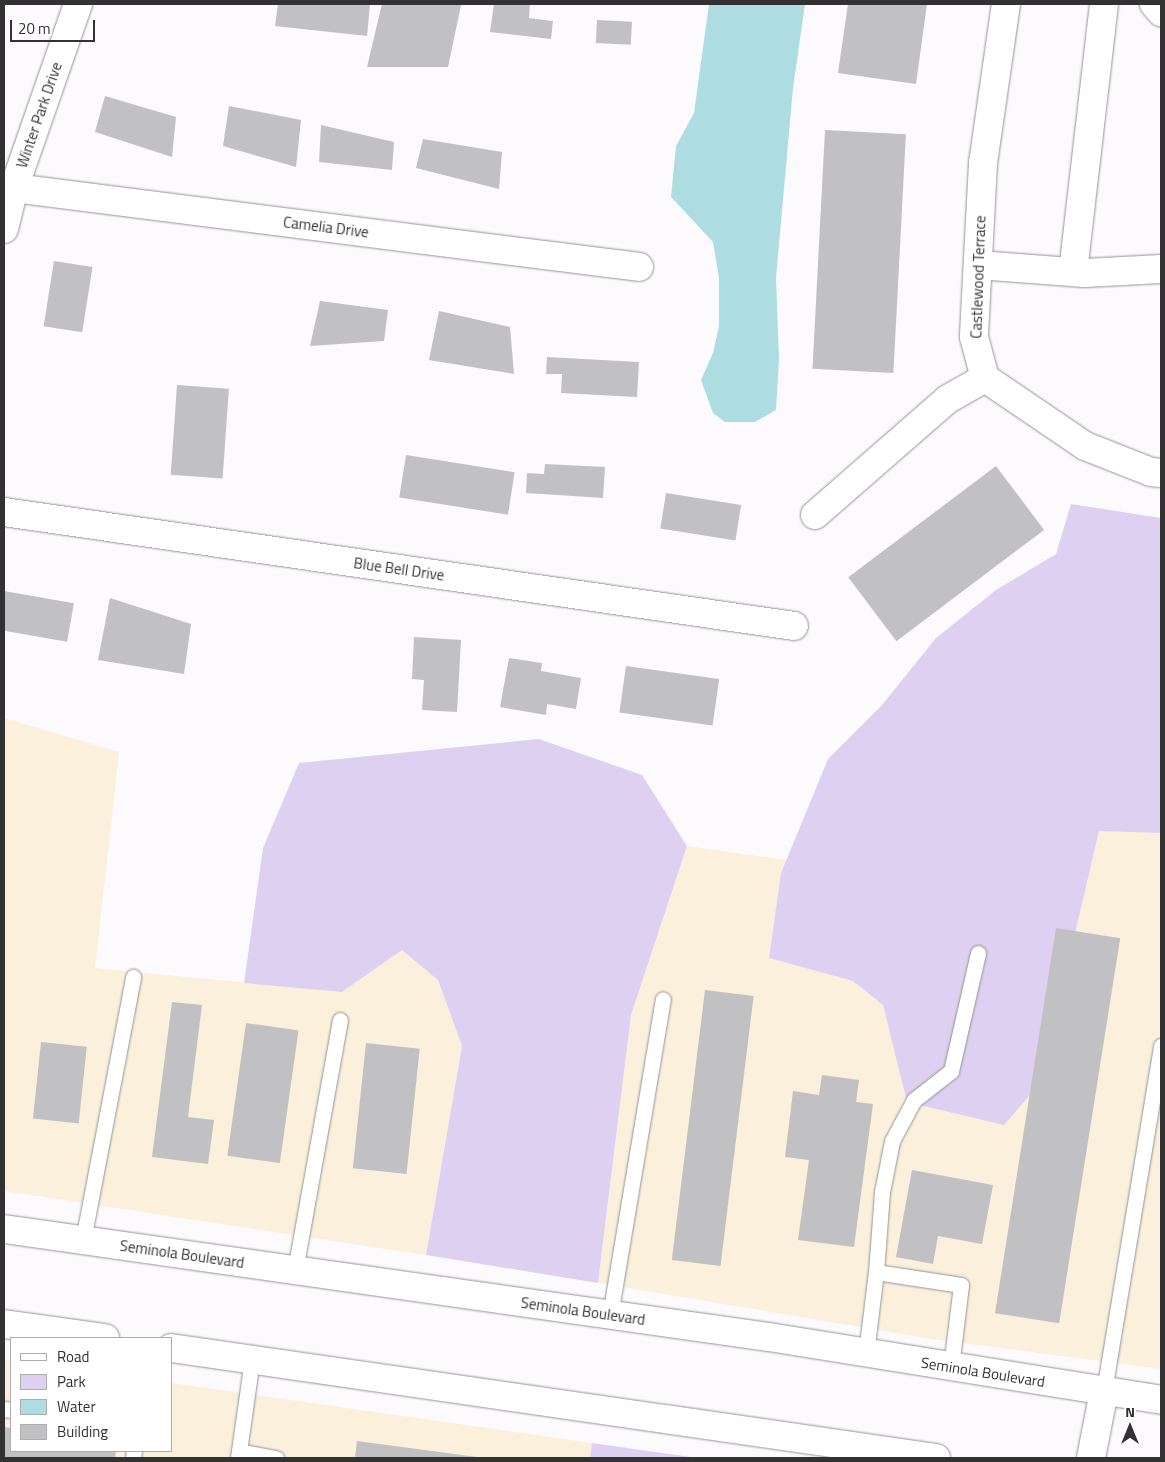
<!DOCTYPE html>
<style>
body{margin:0}
#map{position:relative;width:1165px;height:1462px;overflow:hidden;background:#fcfafd;font-family:"Titillium Web",sans-serif}
div>[style]{position:absolute}
.commercial>*{inset:0;background:#fbf0db}
.green>*{inset:0;background:#ded0f0}
.water>*{inset:0;background:#addde0}
.building>*{inset:0;background:#c1c0c3;transform-origin:0 0}
.roads{filter:drop-shadow(0 0 1px #949396) drop-shadow(0 0 1px #949396)}
.service>*{height:15px;margin:-7.5px;padding:0 7.5px;transform-origin:7.5px;border-radius:7.5px;background:#fff}
.minor>*{height:28px;margin:-14px;padding:0 14px;transform-origin:14px;border-radius:14px;background:#fff}
.tertiary>*{height:28px;margin:-14px;padding:0 14px;transform-origin:14px;border-radius:14px;background:#fff}
.secondary>*{height:28px;margin:-14px;padding:0 14px;transform-origin:14px;border-radius:14px;background:#fff}
span{translate:-50% -50%;white-space:nowrap;text-align:center;line-height:1.15;-webkit-text-stroke:4px #fff;paint-order:stroke}
.street-label{font-size:15px;color:#323233}
.frame{position:absolute;inset:0;border:5px solid #323233;pointer-events:none}
.legend{position:absolute;left:10px;top:1337px;width:162px;height:115px;box-sizing:border-box;background:#fff;border:1px solid #adadad;margin:0;padding:6px 9px;list-style:none;font-size:15px;color:#323233}
.legend li{display:flex;align-items:center;gap:10px;height:25px}
.legend b{width:25px;border:1px solid #adadad}
.north{position:absolute;left:1105px;top:1402px;width:50px;height:50px;-webkit-text-stroke:4px #fff;paint-order:stroke;rotate:0deg;font-size:14px;font-weight:700;line-height:20px;text-align:center;color:#323233}
.north::after{content:'';display:block;margin:auto;width:18px;height:22px;background:#323233;clip-path:polygon(50% 0,100% 100%,50% 72%,0 100%)}
.scale{position:absolute;left:10px;top:20px;width:85px;height:22px;box-sizing:border-box;border:2px solid #323233;border-top:0;padding-left:6px;font-size:15px;line-height:18px;white-space:nowrap;color:#323233;-webkit-text-stroke:4px #fff;paint-order:stroke}
</style>
<div id="map">
<div class="commercial">
<i style="clip-path:polygon(4px 718px,119px 752px,95px 968px,342px 992px,402px 950px,438px 980px,462px 1046px,426px 1255px,4px 1191px)"></i>
<i style="clip-path:polygon(1099px 831px,1161px 833px,1161px 1369px,932px 1339px,598px 1283px,631px 1015px,687px 846px,786px 860px,781px 873px,769px 958px,853px 981px,883px 1005px,907px 1102px,1040px 1083px)"></i>
<i style="clip-path:polygon(4px 1360px,11px 1361px,11px 1451px,171px 1451px,171px 1383px,592px 1443px,590px 1458px,4px 1458px)"></i>
</div>
<div class="green">
<i style="clip-path:polygon(1071px 504px,1161px 518px,1161px 833px,1099px 831px,1040px 1083px,1004px 1125px,907px 1102px,883px 1005px,853px 981px,769px 958px,781px 873px,828px 759px,882px 705px,936px 638px,996px 590px,1056px 554px)"></i>
<i style="clip-path:polygon(539px 739px,642px 775px,687px 846px,631px 1015px,598px 1283px,426px 1255px,462px 1046px,438px 980px,402px 950px,342px 992px,244px 983px,263px 848px,299px 763px)"></i>
<i style="clip-path:polygon(592px 1443px,698px 1458px,590px 1458px)"></i>
</div>
<div class="water">
<i style="clip-path:polygon(709px 4px,805px 4px,793px 88px,776px 278px,779px 359px,776px 410px,755px 422px,725px 422px,713px 413px,701px 380px,713px 353px,719px 326px,719px 278px,713px 242px,671px 197px,676px 146px,694px 113px)"></i>
</div>
<div class="building">
<i style="clip-path:polygon(278px 4px,370px 4px,367px 36px,275px 26px)"></i>
<i style="clip-path:polygon(382px 4px,461px 5px,448px 67px,367px 67px)"></i>
<i style="clip-path:polygon(494px 4px,530px 4px,529px 18px,553px 21px,551px 39px,490px 32px)"></i>
<i style="clip-path:polygon(848px 4px,927px 4px,916px 84px,838px 73px)"></i>
<i style="left:597px;top:20px;width:35px;height:23px;rotate:3deg"></i>
<i style="clip-path:polygon(105px 96px,176px 117px,172px 157px,95px 132px)"></i>
<i style="clip-path:polygon(229px 106px,301px 120px,296px 167px,223px 146px)"></i>
<i style="clip-path:polygon(321px 125px,394px 142px,392px 170px,319px 162px)"></i>
<i style="left:825px;top:130px;width:81px;height:239px;rotate:3deg"></i>
<i style="clip-path:polygon(423px 139px,502px 152px,499px 189px,416px 168px)"></i>
<i style="left:54px;top:261px;width:39px;height:66px;rotate:9deg"></i>
<i style="clip-path:polygon(320px 301px,388px 310px,384px 341px,310px 346px)"></i>
<i style="clip-path:polygon(439px 311px,510px 327px,514px 374px,429px 360px)"></i>
<i style="clip-path:polygon(547px 357px,639px 362px,637px 397px,561px 393px,562px 374px,546px 374px)"></i>
<i style="left:177px;top:385px;width:52px;height:90px;rotate:4deg"></i>
<i style="left:406px;top:455px;width:110px;height:43px;rotate:9deg"></i>
<i style="clip-path:polygon(545px 464px,605px 467px,603px 498px,526px 493px,527px 473px,544px 474px)"></i>
<i style="left:996px;top:466px;width:80px;height:185px;rotate:53deg"></i>
<i style="left:666px;top:493px;width:76px;height:36px;rotate:9deg"></i>
<i style="left:4px;top:591px;width:71px;height:39px;rotate:10deg"></i>
<i style="clip-path:polygon(110px 598px,191px 624px,184px 674px,98px 660px)"></i>
<i style="clip-path:polygon(414px 637px,461px 640px,457px 712px,422px 710px,424px 680px,412px 679px)"></i>
<i style="clip-path:polygon(509px 658px,542px 663px,541px 671px,581px 678px,576px 709px,547px 704px,546px 715px,500px 707px)"></i>
<i style="left:626px;top:666px;width:94px;height:47px;rotate:8deg"></i>
<i style="left:1056px;top:928px;width:65px;height:390px;rotate:9deg"></i>
<i style="left:705px;top:990px;width:49px;height:272px;rotate:7deg"></i>
<i style="clip-path:polygon(172px 1002px,202px 1005px,188px 1117px,214px 1120px,208px 1164px,152px 1157px)"></i>
<i style="left:246px;top:1023px;width:53px;height:134px;rotate:8deg"></i>
<i style="left:41px;top:1042px;width:46px;height:77px;rotate:6deg"></i>
<i style="left:366px;top:1043px;width:54px;height:126px;rotate:6deg"></i>
<i style="clip-path:polygon(822px 1075px,859px 1080px,856px 1102px,873px 1104px,854px 1247px,798px 1240px,809px 1160px,785px 1157px,793px 1091px,819px 1095px)"></i>
<i style="clip-path:polygon(912px 1170px,993px 1185px,982px 1244px,938px 1236px,933px 1264px,896px 1257px)"></i>
<i style="clip-path:polygon(4px 1427px,11px 1428px,11px 1451px,116px 1451px,115px 1458px,4px 1458px)"></i>
<i style="clip-path:polygon(357px 1441px,477px 1457px,477px 1458px,355px 1458px)"></i>
</div>
<div class="roads">
<div class="service">
<i style="left:83px;top:1240px;width:268px;rotate:-79.2deg"></i>
<i style="left:295px;top:1270px;width:254px;rotate:-79.8deg"></i>
<i style="left:876px;top:1272px;width:80px;rotate:-85.7deg"></i>
<i style="left:882px;top:1192px;width:52px;rotate:-78.9deg"></i>
<i style="left:892px;top:1141px;width:47px;rotate:-61.8deg"></i>
<i style="left:914px;top:1100px;width:47px;rotate:-38.1deg"></i>
<i style="left:951px;top:1071px;width:121px;rotate:-77.1deg"></i>
<i style="left:610px;top:1315px;width:320px;rotate:-80.5deg"></i>
<i style="left:866px;top:1353px;width:82px;rotate:-83deg"></i>
<i style="left:876px;top:1272px;width:86px;rotate:8.7deg"></i>
<i style="left:961px;top:1285px;width:82px;rotate:97deg"></i>
<i style="left:1104px;top:1391px;width:350px;rotate:-80.6deg"></i>
<i style="left:4px;top:1409px;width:7px;rotate:8deg"></i>
<i style="left:239px;top:1451px;width:38px;rotate:11deg"></i>
<i style="left:133px;top:1458px;width:7px;rotate:-82deg"></i>
<i style="left:238px;top:1458px;width:99px;rotate:-81.9deg"></i>
</div>
<div class="minor">
<i style="left:1006px;top:4px;width:161px;rotate:98.2deg"></i>
<i style="left:983px;top:163px;width:174px;rotate:93deg"></i>
<i style="left:974px;top:337px;width:42px;rotate:75deg"></i>
<i style="left:985px;top:378px;width:121px;rotate:34.2deg"></i>
<i style="left:1085px;top:446px;width:71px;rotate:21.5deg"></i>
<i style="left:1151px;top:472px;width:10px;rotate:6deg"></i>
<i style="left:1154px;top:4px;width:11px;rotate:49deg"></i>
<i style="left:14px;top:188px;width:630px;rotate:7.2deg"></i>
<i style="left:978px;top:265px;width:107px;rotate:4.3deg"></i>
<i style="left:1085px;top:273px;width:76px;rotate:-3deg"></i>
<i style="left:1073px;top:272px;width:270px;rotate:-83.4deg"></i>
<i style="left:4px;top:512px;width:798px;rotate:8.21deg"></i>
<i style="left:815px;top:515px;width:176px;rotate:-41.1deg"></i>
<i style="left:948px;top:399px;width:43px;rotate:-29.6deg"></i>
</div>
<div class="tertiary">
<i style="left:4px;top:229px;width:42px;rotate:-76.3deg"></i>
<i style="left:14px;top:188px;width:195px;rotate:-70.8deg"></i>
</div>
<div class="secondary">
<i style="left:4px;top:1229px;width:773px;rotate:8.04deg"></i>
<i style="left:769px;top:1337px;width:397px;rotate:9.1deg"></i>
<i style="left:4px;top:1324px;width:102px;rotate:7.9deg"></i>
<i style="left:171px;top:1348px;width:773px;rotate:8.18deg"></i>
<i style="left:1091px;top:1458px;width:68px;rotate:-79deg"></i>
</div>
</div>
<div class="street-label">
<span style="left:39px;top:115px;rotate:-71deg">Winter Park Drive</span>
<span style="left:326px;top:227px;rotate:7deg">Camelia Drive</span>
<span style="left:978px;top:277px;rotate:-88deg">Castlewood Terrace</span>
<span style="left:399px;top:569px;rotate:8deg">Blue Bell Drive</span>
<span style="left:182px;top:1254px;rotate:8deg">Seminola Boulevard</span>
<span style="left:583px;top:1311px;rotate:8deg">Seminola Boulevard</span>
<span style="left:983px;top:1372px;rotate:9deg">Seminola Boulevard</span>
</div>
<div class="frame"></div>
<ul class="legend">
<li><b style="height:6px;background:#fff"></b>Road</li>
<li><b style="height:14px;background:#ded0f0"></b>Park</li>
<li><b style="height:14px;background:#addde0"></b>Water</li>
<li><b style="height:14px;background:#c1c0c3"></b>Building</li>
</ul>
<div class="north">N</div>
<div class="scale">20 m</div>
</div>
